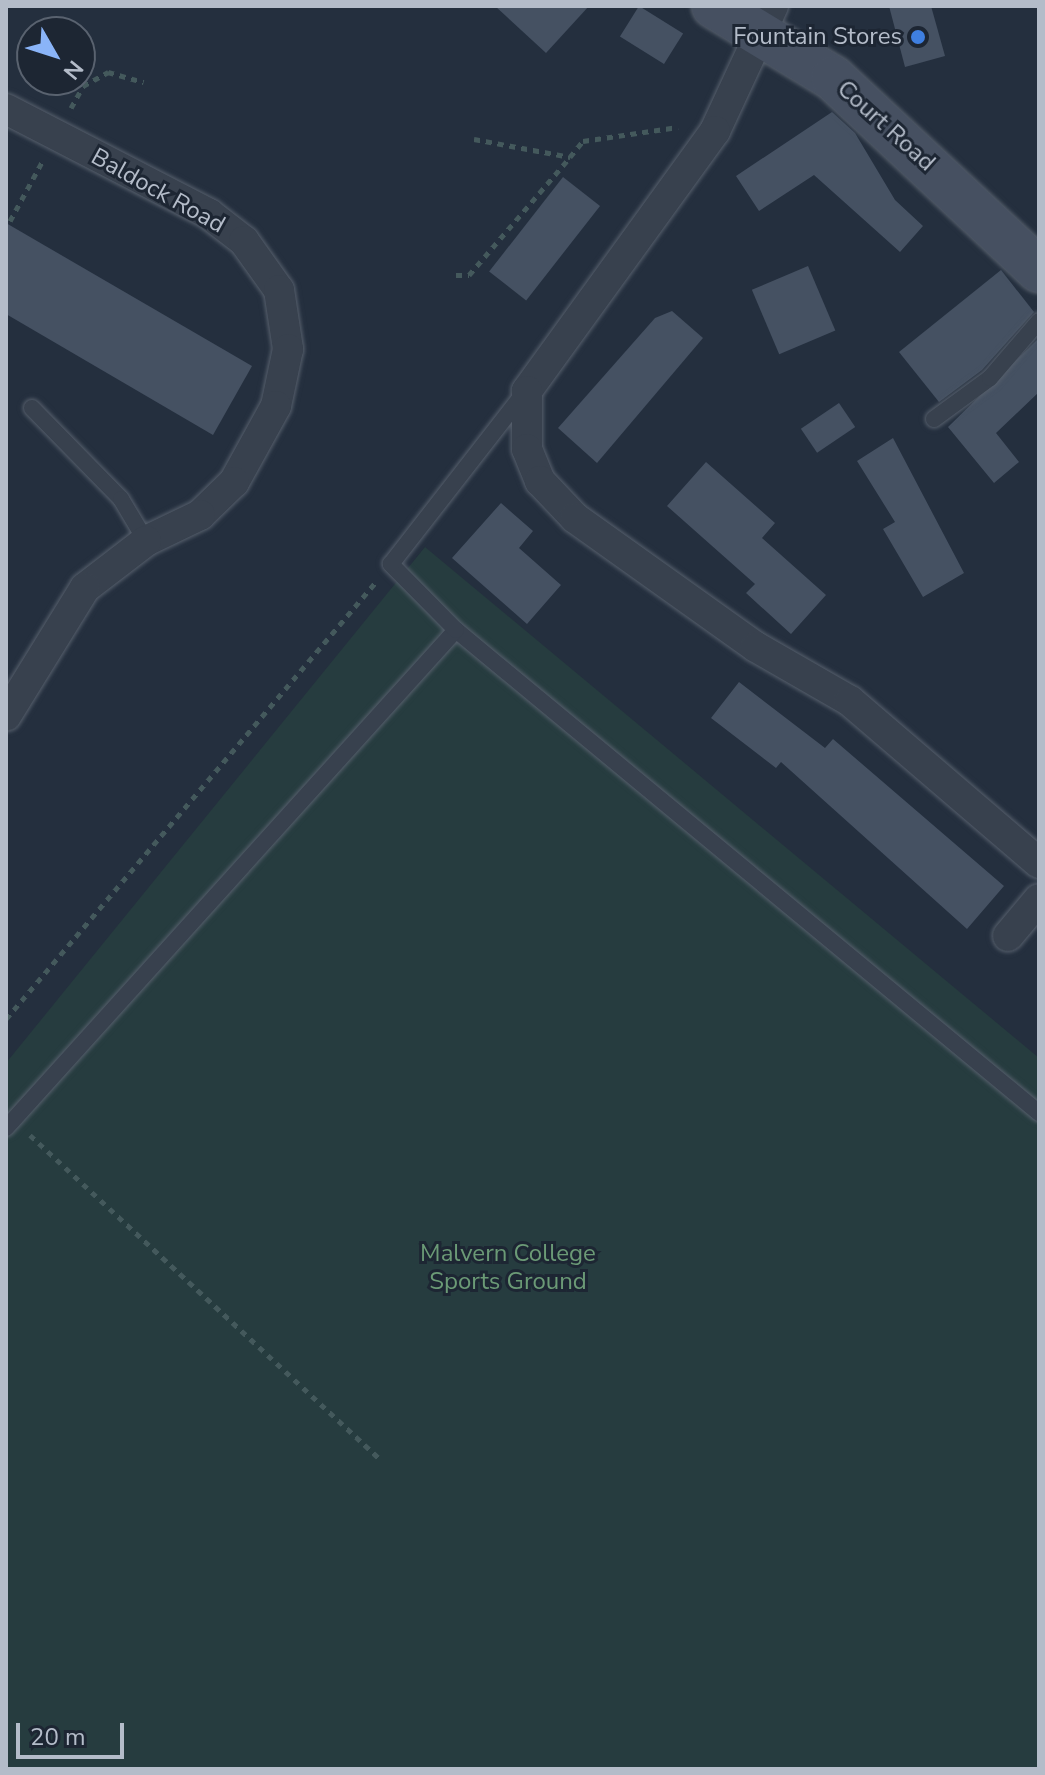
<!DOCTYPE html>
<style>
body{margin:0}
#map{position:relative;width:1045px;height:1775px;overflow:hidden;background:#242f3e;font-family:"Nunito Sans",sans-serif}
div>[style]{position:absolute}
.green>*{inset:0;background:#263c3f}
.building>*{inset:0;background:#455162;transform-origin:0 0}
.path>*{height:5px;margin-top:-2.5px;transform-origin:0;background:repeating-linear-gradient(90deg,#44595c 0 6px,transparent 0 12px)}
.roads{filter:drop-shadow(0 0 2px #565f6c) drop-shadow(0 0 2px #565f6c)}
.lane>*{height:16px;margin:-8px;padding:0 8px;transform-origin:8px;border-radius:8px;background:#38414e}
.street>*{height:30px;margin:-15px;padding:0 15px;transform-origin:15px;border-radius:15px;background:#38414e}
.secondary>*{height:44px;margin:-22px;padding:0 22px;transform-origin:22px;border-radius:22px;background:#465061}
.dots>*{width:22px;height:22px;translate:-50% -50%;box-sizing:border-box;border:4px solid #1d2633;border-radius:50%}
span{translate:-50% -50%;white-space:nowrap;text-align:center;line-height:1.15;-webkit-text-stroke:6px #1d2633;paint-order:stroke}
.poi-label{font-size:24px;color:#b4bcc9}
.right{translate:-100% -50%;text-align:right}
.street-label{font-size:24px;color:#b4bcc9}
.park-label{font-size:24px;color:#6b9a76}
.frame{position:absolute;inset:0;border:8px solid #b4bcc9;pointer-events:none}
.north{position:absolute;left:16px;top:16px;width:80px;height:80px;box-sizing:border-box;background:#1d2633;border:2px solid #59626f;border-radius:50%;rotate:129deg;font-size:22px;font-weight:700;line-height:32px;text-align:center;color:#b4bcc9}
.north::after{content:'';display:block;margin:auto;width:28px;height:36px;background:#8ab4f8;clip-path:polygon(50% 0,100% 100%,50% 72%,0 100%)}
.scale{position:absolute;left:16px;top:1723px;width:108px;height:36px;box-sizing:border-box;border:4px solid #b4bcc9;border-top:0;padding-left:10px;font-size:24px;line-height:28px;white-space:nowrap;color:#b4bcc9;-webkit-text-stroke:6px #1d2633;paint-order:stroke}
</style>
<div id="map">
<div class="green">
<i style="clip-path:polygon(425px 547px,1039px 1058px,1039px 1769px,6px 1769px,6px 1063px)"></i>
</div>
<div class="building">
<i style="clip-path:polygon(495px 6px,589px 6px,546px 53px)"></i>
<i style="left:639px;top:6px;width:52px;height:36px;rotate:32deg"></i>
<i style="clip-path:polygon(889px 6px,931px 6px,945px 56px,905px 67px)"></i>
<i style="clip-path:polygon(832px 112px,855px 133px,895px 200px,923px 226px,900px 252px,814px 175px,759px 211px,736px 176px)"></i>
<i style="left:563px;top:177px;width:47px;height:120px;rotate:38deg"></i>
<i style="clip-path:polygon(6px 223px,252px 366px,213px 435px,6px 314px)"></i>
<i style="left:808px;top:266px;width:70px;height:61px;rotate:67deg"></i>
<i style="clip-path:polygon(1001px 270px,1034px 312px,982px 370px,939px 402px,899px 352px)"></i>
<i style="clip-path:polygon(672px 311px,703px 338px,597px 463px,558px 428px,655px 318px)"></i>
<i style="clip-path:polygon(1039px 338px,1039px 392px,996px 433px,1019px 462px,994px 483px,948px 427px)"></i>
<i style="left:839px;top:403px;width:29px;height:46px;rotate:56deg"></i>
<i style="clip-path:polygon(893px 438px,964px 573px,923px 597px,883px 529px,895px 522px,857px 461px)"></i>
<i style="clip-path:polygon(706px 462px,775px 523px,762px 538px,826px 595px,791px 634px,746px 593px,755px 584px,667px 506px)"></i>
<i style="clip-path:polygon(501px 503px,533px 531px,519px 548px,561px 585px,527px 624px,452px 558px)"></i>
<i style="clip-path:polygon(739px 682px,825px 748px,833px 739px,1004px 886px,967px 929px,781px 762px,776px 768px,711px 718px)"></i>
</div>
<div class="path">
<i style="left:71px;top:108px;width:25px;rotate:-61deg"></i>
<i style="left:83px;top:86px;width:29px;rotate:-29deg"></i>
<i style="left:108px;top:72px;width:37px;rotate:16deg"></i>
<i style="left:474px;top:139px;width:98px;rotate:10.6deg"></i>
<i style="left:570px;top:157px;width:21px;rotate:-51deg"></i>
<i style="left:583px;top:141px;width:96px;rotate:-8.4deg"></i>
<i style="left:10px;top:221px;width:67px;rotate:-61.5deg"></i>
<i style="left:456px;top:275px;width:13px"></i>
<i style="left:469px;top:275px;width:155px;rotate:-49.4deg"></i>
<i style="left:6px;top:1019px;width:571px;rotate:-49.76deg"></i>
<i style="left:30px;top:1135px;width:477px;rotate:42.8deg"></i>
</div>
<div class="roads">
<div class="lane">
<i style="left:32px;top:408px;width:127px;rotate:45.6deg"></i>
<i style="left:121px;top:499px;width:49px;rotate:59.2deg"></i>
<i style="left:934px;top:419px;width:69px;rotate:-36.2deg"></i>
<i style="left:990px;top:378px;width:75px;rotate:-49.3deg"></i>
<i style="left:456px;top:630px;width:757px;rotate:39.64deg"></i>
<i style="left:6px;top:1128px;width:671px;rotate:-47.9deg"></i>
<i style="left:456px;top:630px;width:93px;rotate:-134.6deg"></i>
<i style="left:391px;top:564px;width:218px;rotate:-52.1deg"></i>
</div>
<div class="street">
<i style="left:773px;top:6px;width:138px;rotate:114.9deg"></i>
<i style="left:715px;top:131px;width:321px;rotate:125.9deg"></i>
<i style="left:527px;top:391px;width:58px;rotate:90deg"></i>
<i style="left:527px;top:449px;width:35px;rotate:68deg"></i>
<i style="left:540px;top:481px;width:51px;rotate:46.6deg"></i>
<i style="left:575px;top:518px;width:222px;rotate:35.5deg"></i>
<i style="left:756px;top:647px;width:108px;rotate:29.9deg"></i>
<i style="left:850px;top:701px;width:249px;rotate:40.6deg"></i>
<i style="left:6px;top:109px;width:229px;rotate:27.3deg"></i>
<i style="left:209px;top:214px;width:44px;rotate:37.6deg"></i>
<i style="left:244px;top:241px;width:60px;rotate:54.5deg"></i>
<i style="left:279px;top:290px;width:60px;rotate:81.3deg"></i>
<i style="left:288px;top:349px;width:58px;rotate:101.9deg"></i>
<i style="left:276px;top:406px;width:87px;rotate:118.9deg"></i>
<i style="left:234px;top:482px;width:47px;rotate:135.9deg"></i>
<i style="left:200px;top:515px;width:60px;rotate:154.3deg"></i>
<i style="left:146px;top:541px;width:77px;rotate:142.4deg"></i>
<i style="left:85px;top:588px;width:150px;rotate:121.7deg"></i>
<i style="left:1008px;top:936px;width:48px;rotate:-50deg"></i>
</div>
<div class="secondary">
<i style="left:714px;top:6px;width:139px;rotate:31.2deg"></i>
<i style="left:833px;top:78px;width:282px;rotate:43deg"></i>
</div>
</div>
<div class="dots">
<i style="left:918px;top:37px;background:#3f7fe0"></i>
</div>
<div class="poi-label">
<span class="right" style="left:902px;top:37px">Fountain Stores</span>
</div>
<div class="street-label">
<span style="left:886px;top:126px;rotate:42deg">Court Road</span>
<span style="left:158px;top:191px;rotate:29deg">Baldock Road</span>
</div>
<div class="park-label">
<span style="left:508px;top:1268px">Malvern College<br>Sports Ground</span>
</div>
<div class="frame"></div>
<div class="north">N</div>
<div class="scale">20 m</div>
</div>
